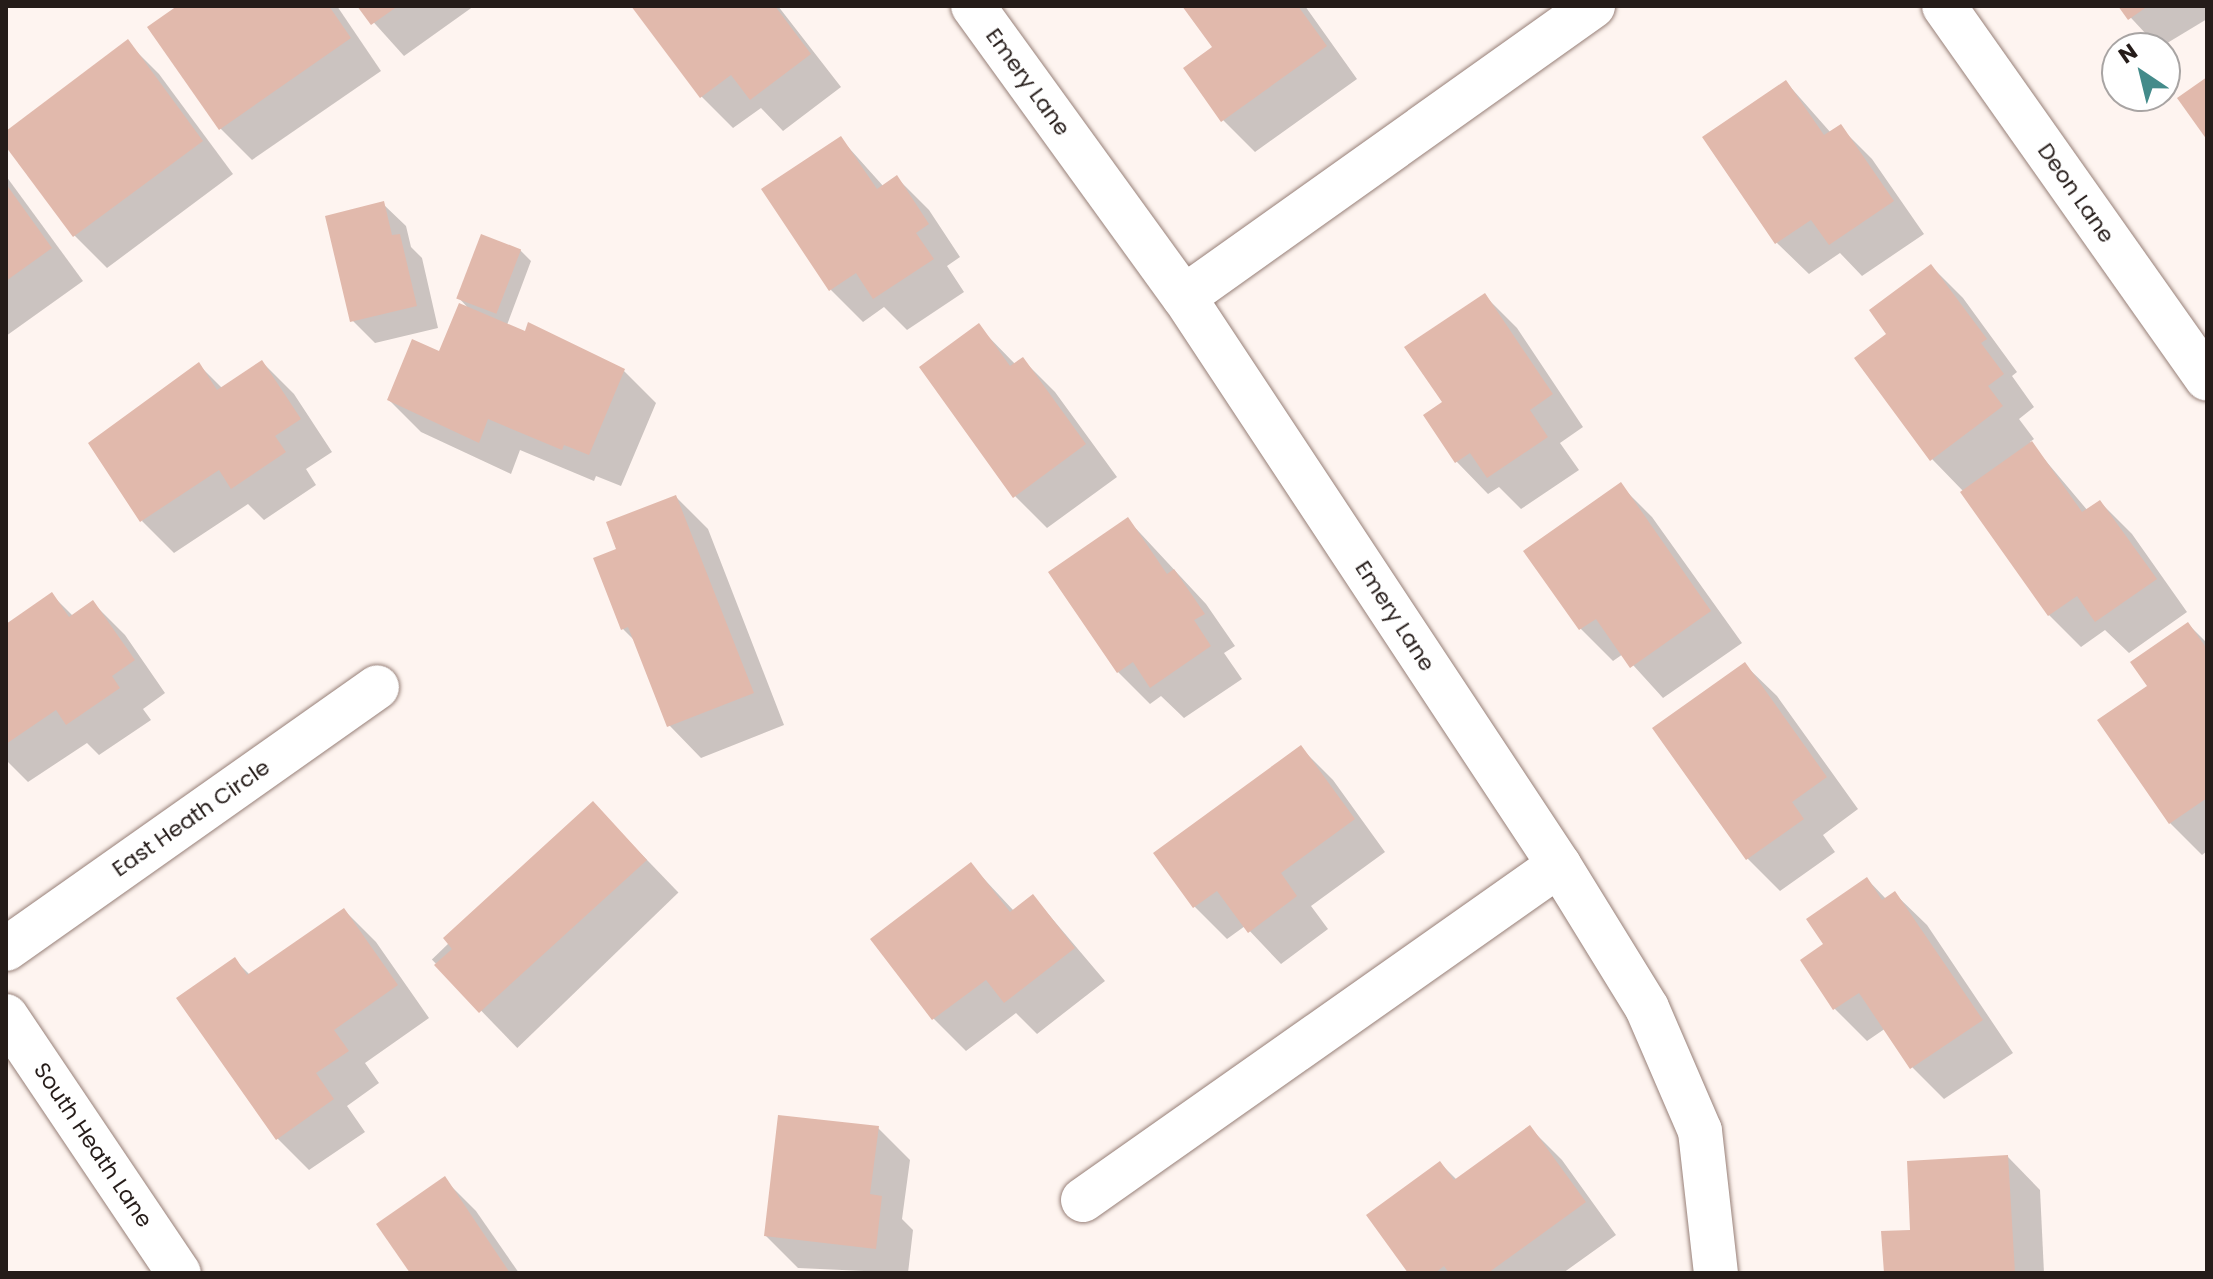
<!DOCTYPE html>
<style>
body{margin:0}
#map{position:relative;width:2213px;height:1279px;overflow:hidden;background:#fef4f0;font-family:Poppins,sans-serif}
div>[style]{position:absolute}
.shadow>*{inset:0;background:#0003;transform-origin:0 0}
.building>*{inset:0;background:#e1b9ac;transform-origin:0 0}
.roads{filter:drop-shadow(0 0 2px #978078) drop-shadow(0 0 2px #978078)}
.minor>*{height:44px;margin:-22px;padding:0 22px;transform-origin:22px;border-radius:22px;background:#fff}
span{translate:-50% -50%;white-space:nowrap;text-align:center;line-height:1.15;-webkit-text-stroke:6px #fff;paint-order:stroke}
.street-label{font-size:22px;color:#251c19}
.frame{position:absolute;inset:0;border:8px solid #251c19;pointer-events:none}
.north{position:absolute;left:2101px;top:32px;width:80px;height:80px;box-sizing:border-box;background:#fff;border:2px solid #a8a4a3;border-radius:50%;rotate:325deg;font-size:22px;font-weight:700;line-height:32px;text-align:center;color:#251c19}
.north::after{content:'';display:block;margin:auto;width:28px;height:36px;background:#438b8a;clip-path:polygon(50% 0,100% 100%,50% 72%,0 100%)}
</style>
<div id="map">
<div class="shadow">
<i style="clip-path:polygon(181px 6px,337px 6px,381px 71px,252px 160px,220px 128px)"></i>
<i style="clip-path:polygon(359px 6px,474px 6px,404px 56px)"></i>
<i style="clip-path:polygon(634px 6px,778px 6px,841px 87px,783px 131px,761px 108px,733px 128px,701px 96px)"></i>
<i style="clip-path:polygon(1185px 6px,1305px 6px,1357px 79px,1255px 152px,1223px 120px,1214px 48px)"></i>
<i style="clip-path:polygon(2120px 6px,2207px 6px,2207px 19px,2159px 48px)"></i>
<i style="clip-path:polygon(127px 42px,159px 74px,233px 174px,107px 268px,75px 236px,6px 144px,6px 133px)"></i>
<i style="clip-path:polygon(1786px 82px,1831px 133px,1840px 127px,1872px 159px,1924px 234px,1862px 276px,1840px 253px,1809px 274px,1777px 243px)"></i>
<i style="clip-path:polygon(841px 139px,884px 187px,897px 178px,929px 210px,960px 257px,947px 266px,964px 292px,907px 330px,884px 307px,863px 322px,831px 290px)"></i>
<i style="clip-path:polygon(6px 176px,83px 281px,6px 336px)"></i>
<i style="clip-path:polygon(383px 204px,406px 226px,411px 247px,422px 258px,438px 328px,375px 343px,352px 320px)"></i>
<i style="clip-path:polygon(520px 250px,531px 261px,507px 325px,624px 371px,656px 403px,621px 486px,596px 476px,594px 481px,520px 450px,511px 474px,421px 432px,389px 400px,440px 353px,470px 310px,458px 297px)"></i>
<i style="clip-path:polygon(1931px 266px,1963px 298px,2017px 372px,2012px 376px,2034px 407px,2019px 419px,2034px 439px,2030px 442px,2088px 511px,2100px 502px,2132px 534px,2187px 612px,2129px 653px,2105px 630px,2081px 647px,2049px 615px,1964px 492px,1932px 459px,1889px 334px)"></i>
<i style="clip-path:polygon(1485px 296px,1517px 328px,1583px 427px,1560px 443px,1579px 470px,1521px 509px,1499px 487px,1488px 494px,1456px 461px,1444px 403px)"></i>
<i style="clip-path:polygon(978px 326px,1016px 365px,1023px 360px,1055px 392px,1117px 477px,1047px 528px,1015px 496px)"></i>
<i style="clip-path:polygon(262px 362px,294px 394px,332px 452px,306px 469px,316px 485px,264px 520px,248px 504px,174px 553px,142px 521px,199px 365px,223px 389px)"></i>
<i style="clip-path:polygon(1620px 485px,1652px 517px,1742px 643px,1663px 698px,1623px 654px,1613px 661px,1581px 629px,1525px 551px)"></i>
<i style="clip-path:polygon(676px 497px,708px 529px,784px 725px,701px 758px,669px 725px,637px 643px,623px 629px,618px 550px)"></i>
<i style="clip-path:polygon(1128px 520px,1206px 604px,1235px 646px,1224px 653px,1242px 679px,1184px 718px,1161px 696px,1150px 704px,1118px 672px)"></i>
<i style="clip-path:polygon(52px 595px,74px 617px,93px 603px,125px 635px,165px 693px,143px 709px,151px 720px,99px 755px,87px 743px,28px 782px,6px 760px,6px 626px)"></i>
<i style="clip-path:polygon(2188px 624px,2207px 643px,2207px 851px,2202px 855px,2170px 823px,2150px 687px)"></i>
<i style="clip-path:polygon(1745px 665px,1777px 696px,1858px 809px,1823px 835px,1835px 852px,1780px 891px,1748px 859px,1654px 729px)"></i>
<i style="clip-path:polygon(1301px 748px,1333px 780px,1385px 852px,1311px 906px,1328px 929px,1281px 964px,1245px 926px,1227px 939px,1195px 907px,1156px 853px)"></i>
<i style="left:593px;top:804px;width:123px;height:224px;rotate:46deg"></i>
<i style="clip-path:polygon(971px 865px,1014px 911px,1033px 896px,1105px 981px,1037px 1034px,1016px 1013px,966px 1051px,934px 1019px,873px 940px)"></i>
<i style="clip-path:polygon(1867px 879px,1886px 899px,1895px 894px,1927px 925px,2013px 1053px,1944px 1099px,1912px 1067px,1886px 1028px,1867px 1041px,1835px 1009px,1826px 945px)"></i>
<i style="clip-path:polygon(344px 910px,376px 942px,429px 1018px,365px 1063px,379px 1083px,347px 1106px,365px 1132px,309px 1170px,277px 1138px,234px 959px,250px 975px)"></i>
<i style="clip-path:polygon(878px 1128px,910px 1160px,902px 1219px,913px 1230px,908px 1273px,798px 1268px,766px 1236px)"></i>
<i style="clip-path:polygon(1530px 1128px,1562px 1160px,1616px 1235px,1563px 1273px,1411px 1273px,1440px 1163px,1457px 1180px)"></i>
<i style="clip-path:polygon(2008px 1157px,2040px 1190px,2044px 1273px,1886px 1273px,1912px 1231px)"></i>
<i style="clip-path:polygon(444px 1179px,476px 1211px,519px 1273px,412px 1273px)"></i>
</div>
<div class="building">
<i style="clip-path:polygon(177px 6px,329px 6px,351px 38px,219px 130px,147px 27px)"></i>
<i style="clip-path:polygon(357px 6px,398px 6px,371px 25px)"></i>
<i style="clip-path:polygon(631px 6px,775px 6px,811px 54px,750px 100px,731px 75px,700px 98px)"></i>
<i style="clip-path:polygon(1182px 6px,1298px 6px,1327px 46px,1221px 122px,1183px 68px,1212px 47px)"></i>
<i style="clip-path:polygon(2118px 6px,2148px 6px,2128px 20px)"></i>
<i style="clip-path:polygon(128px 39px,203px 141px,73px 237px,6px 147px,6px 131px)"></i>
<i style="clip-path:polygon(2207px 77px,2207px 140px,2177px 98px)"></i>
<i style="clip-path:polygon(1786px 80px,1824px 135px,1841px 124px,1894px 201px,1829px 245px,1811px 220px,1775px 244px,1702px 137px)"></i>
<i style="clip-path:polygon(841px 136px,877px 189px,897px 175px,929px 224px,916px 233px,934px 259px,873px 299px,856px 273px,829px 291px,761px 189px)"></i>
<i style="clip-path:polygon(6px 184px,52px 248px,6px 281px)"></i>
<i style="clip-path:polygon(384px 201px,392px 235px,400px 234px,417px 306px,350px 322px,325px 216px)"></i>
<i style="left:481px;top:234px;width:43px;height:69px;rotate:21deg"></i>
<i style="clip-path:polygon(1931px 264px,1987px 339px,1981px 343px,2004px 374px,1988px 386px,2003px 406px,1930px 461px,1854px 358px,1886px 334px,1869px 310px)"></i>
<i style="clip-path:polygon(1485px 293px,1553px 394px,1530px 410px,1548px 437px,1487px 478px,1470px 453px,1455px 463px,1423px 415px,1442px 402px,1404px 347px)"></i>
<i style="clip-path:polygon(459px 303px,525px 331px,528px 322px,625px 369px,589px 455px,564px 445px,562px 450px,488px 419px,479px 443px,387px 400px,412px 339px,439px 351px)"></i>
<i style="clip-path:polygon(979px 323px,1010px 366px,1023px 357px,1086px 444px,1013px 498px,919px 367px)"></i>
<i style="clip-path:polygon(262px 360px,301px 419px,275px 436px,286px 452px,231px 489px,219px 470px,140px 522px,88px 443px,199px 362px,217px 390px)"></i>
<i style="clip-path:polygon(2032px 441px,2082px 512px,2100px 500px,2157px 579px,2095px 622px,2077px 596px,2048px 616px,1960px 492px)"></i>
<i style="clip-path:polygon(1621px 482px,1711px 611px,1630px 668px,1596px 619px,1579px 630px,1523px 551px)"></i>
<i style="clip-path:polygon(676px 495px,754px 693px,667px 727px,628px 627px,621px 630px,593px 558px,616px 549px,606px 522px)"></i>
<i style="clip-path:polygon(1128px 517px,1167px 574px,1174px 569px,1205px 614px,1194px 620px,1211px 646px,1150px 688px,1133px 662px,1117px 673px,1048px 572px)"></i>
<i style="clip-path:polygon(52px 592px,69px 617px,93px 600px,135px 660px,112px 676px,120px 688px,66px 725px,56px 710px,6px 744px,6px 624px)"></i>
<i style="clip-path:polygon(2188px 622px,2207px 649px,2207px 798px,2169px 824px,2097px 720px,2147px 686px,2130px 662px)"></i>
<i style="clip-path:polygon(1745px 662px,1827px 777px,1792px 802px,1804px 819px,1746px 860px,1652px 728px)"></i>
<i style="clip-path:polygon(1301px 745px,1355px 819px,1281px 873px,1297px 896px,1248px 933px,1217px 891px,1193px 908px,1153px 853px)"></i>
<i style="clip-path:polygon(593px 801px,647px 860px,479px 1013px,434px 965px,452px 949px,443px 938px)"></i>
<i style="clip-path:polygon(971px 862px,1010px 912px,1033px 894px,1075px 948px,1004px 1003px,986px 980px,932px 1020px,870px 939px)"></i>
<i style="clip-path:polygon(1867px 877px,1882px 900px,1895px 891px,1983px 1020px,1910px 1069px,1859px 993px,1833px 1010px,1800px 960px,1823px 944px,1806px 919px)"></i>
<i style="clip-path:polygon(344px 908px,398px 985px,334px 1030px,349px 1051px,316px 1073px,334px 1099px,276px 1140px,176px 998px,235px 957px,247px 975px)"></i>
<i style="clip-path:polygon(778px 1115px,879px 1126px,870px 1194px,882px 1196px,876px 1249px,764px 1236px)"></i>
<i style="clip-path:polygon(1530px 1125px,1586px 1202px,1488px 1273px,1449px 1273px,1444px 1266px,1435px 1273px,1408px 1273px,1366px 1215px,1440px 1161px,1454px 1180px)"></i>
<i style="clip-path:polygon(2008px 1155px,2015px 1273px,1884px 1273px,1881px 1231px,1910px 1230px,1907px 1161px)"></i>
<i style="clip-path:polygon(445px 1176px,510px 1273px,410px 1273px,376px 1224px)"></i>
</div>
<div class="roads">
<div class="minor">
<i style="left:973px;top:6px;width:359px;rotate:54.1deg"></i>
<i style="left:1184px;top:297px;width:681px;rotate:56.57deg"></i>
<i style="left:1559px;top:865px;width:168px;rotate:58.4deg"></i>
<i style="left:1647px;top:1008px;width:134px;rotate:66.7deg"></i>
<i style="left:1700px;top:1131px;width:143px;rotate:83.6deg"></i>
<i style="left:1944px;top:6px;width:456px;rotate:54.8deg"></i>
<i style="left:1184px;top:297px;width:502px;rotate:-35.43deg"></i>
<i style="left:6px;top:949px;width:454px;rotate:-35.2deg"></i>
<i style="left:6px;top:1016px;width:310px;rotate:56.1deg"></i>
<i style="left:1083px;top:1200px;width:582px;rotate:-35.14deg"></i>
</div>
</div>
<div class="street-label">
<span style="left:1028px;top:82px;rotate:54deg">Emery Lane</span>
<span style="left:2076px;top:193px;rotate:55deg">Deon Lane</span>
<span style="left:1395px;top:616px;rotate:57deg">Emery Lane</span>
<span style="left:191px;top:818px;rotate:-35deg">East Heath Circle</span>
<span style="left:93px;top:1145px;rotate:56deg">South Heath Lane</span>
</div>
<div class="frame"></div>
<div class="north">N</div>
</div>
